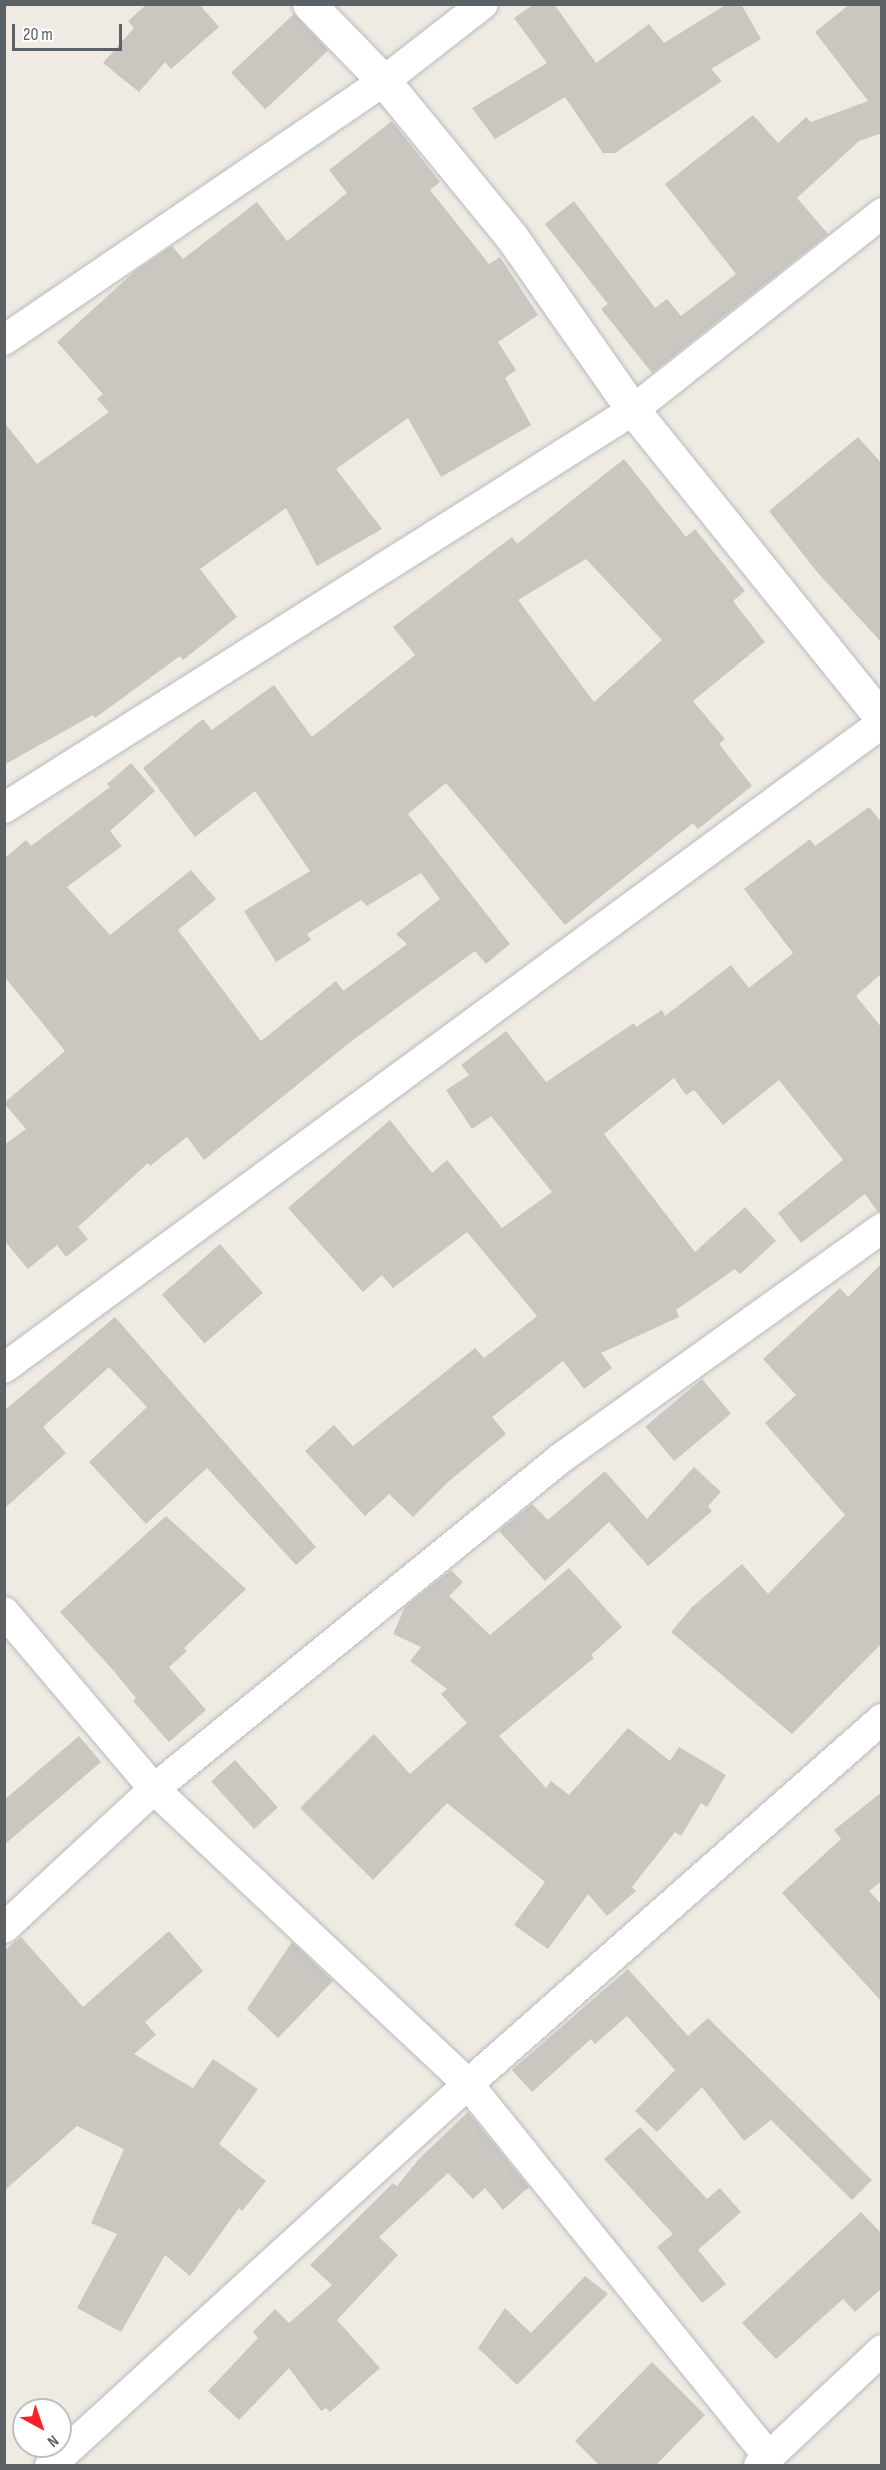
<!DOCTYPE html>
<style>
body{margin:0}
#map{position:relative;width:886px;height:2470px;overflow:hidden;background:#efebe3;font-family:"Sofia Sans Condensed",sans-serif}
div>[style]{position:absolute}
.building>*{inset:0;background:#cac6c0;transform-origin:0 0}
.roads{filter:drop-shadow(0 0 2px #b6babf) drop-shadow(0 0 2px #b6babf)}
.street>*{height:30px;margin:-15px;padding:0 15px;transform-origin:15px;border-radius:15px;background:#fff}
.secondary>*{height:33px;margin:-16.5px;padding:0 16.5px;transform-origin:16.5px;border-radius:16.5px;background:#fff}
span{translate:-50% -50%;white-space:nowrap;text-align:center;line-height:1.15;-webkit-text-stroke:4.5px #fff;paint-order:stroke}
.frame{position:absolute;inset:0;border:6px solid #5b6165;pointer-events:none}
.north{position:absolute;left:12px;top:2398px;width:60px;height:60px;box-sizing:border-box;background:#fff;border:2px solid #bdc0c1;border-radius:50%;rotate:140deg;font-size:16px;font-weight:700;line-height:24px;text-align:center;color:#5b6165}
.north::after{content:'';display:block;margin:auto;width:21px;height:27px;background:#f82128;clip-path:polygon(50% 0,100% 100%,50% 72%,0 100%)}
.scale{position:absolute;left:12px;top:24px;width:110px;height:27px;box-sizing:border-box;border:3px solid #5b6165;border-top:0;padding-left:8px;font-size:18px;line-height:21px;white-space:nowrap;color:#5b6165;-webkit-text-stroke:4px #fff;paint-order:stroke}
</style>
<div id="map">
<div class="building">
<i style="clip-path:polygon(147px 4px,199px 4px,219px 27px,171px 69px,165px 62px,139px 92px,103px 63px,134px 28px,128px 21px)"></i>
<i style="clip-path:polygon(534px 4px,554px 4px,596px 63px,649px 24px,664px 43px,727px 4px,741px 4px,761px 39px,711px 69px,722px 81px,615px 153px,603px 153px,565px 97px,495px 139px,472px 108px,547px 63px,514px 18px)"></i>
<i style="clip-path:polygon(850px 4px,882px 4px,882px 133px,859px 141px,797px 198px,828px 234px,652px 373px,601px 309px,608px 304px,545px 224px,574px 201px,655px 308px,667px 299px,681px 316px,736px 274px,665px 184px,753px 115px,778px 143px,806px 117px,811px 122px,868px 101px,815px 32px)"></i>
<i style="left:294px;top:14px;width:50px;height:86px;rotate:47deg"></i>
<i style="clip-path:polygon(392px 121px,440px 182px,430px 190px,489px 264px,500px 257px,538px 315px,498px 342px,516px 370px,505px 378px,531px 425px,441px 477px,408px 418px,336px 469px,382px 529px,317px 566px,286px 508px,200px 569px,237px 617px,183px 660px,180px 656px,95px 718px,93px 715px,4px 765px,4px 422px,37px 464px,109px 412px,97px 399px,103px 394px,57px 342px,134px 272px,172px 246px,183px 259px,257px 202px,287px 241px,347px 193px,329px 170px)"></i>
<i style="clip-path:polygon(858px 437px,882px 464px,882px 643px,817px 572px,769px 511px)"></i>
<i style="clip-path:polygon(evenodd,624px 459px,686px 537px,695px 529px,745px 591px,733px 601px,765px 642px,693px 701px,725px 739px,719px 744px,752px 786px,698px 829px,693px 823px,565px 925px,446px 783px,408px 814px,510px 944px,486px 964px,475px 951px,349px 1043px,204px 1160px,187px 1137px,150px 1166px,148px 1163px,78px 1227px,88px 1239px,66px 1257px,57px 1245px,28px 1269px,4px 1240px,4px 1145px,26px 1129px,4px 1103px,65px 1051px,4px 976px,4px 859px,26px 840px,31px 846px,110px 787px,107px 784px,131px 763px,155px 791px,110px 831px,122px 846px,67px 887px,110px 935px,191px 870px,216px 899px,178px 930px,261px 1041px,336px 981px,343px 991px,407px 944px,396px 934px,440px 899px,421px 873px,367px 906px,361px 900px,307px 934px,311px 940px,276px 962px,244px 911px,310px 871px,255px 791px,195px 837px,143px 768px,203px 719px,212px 730px,274px 685px,312px 737px,415px 655px,393px 627px,512px 537px,517px 544px,624px 459px,586px 559px,662px 640px,594px 702px,518px 600px,586px 559px)"></i>
<i style="clip-path:polygon(869px 807px,882px 823px,882px 973px,856px 996px,882px 1028px,882px 1211px,878px 1212px,865px 1194px,801px 1243px,778px 1213px,843px 1160px,779px 1080px,723px 1125px,694px 1090px,686px 1095px,674px 1078px,604px 1134px,695px 1252px,745px 1207px,776px 1241px,740px 1274px,735px 1269px,676px 1310px,679px 1317px,601px 1353px,612px 1368px,584px 1389px,563px 1361px,492px 1417px,506px 1434px,448px 1482px,413px 1517px,389px 1494px,365px 1516px,305px 1451px,334px 1425px,353px 1446px,475px 1348px,484px 1358px,537px 1316px,467px 1232px,393px 1288px,382px 1275px,363px 1292px,288px 1208px,390px 1120px,432px 1173px,447px 1160px,502px 1228px,552px 1192px,491px 1116px,472px 1129px,446px 1090px,469px 1075px,461px 1065px,506px 1031px,546px 1082px,634px 1023px,636px 1027px,662px 1010px,665px 1016px,731px 965px,749px 988px,793px 953px,744px 889px,810px 839px,815px 846px)"></i>
<i style="left:220px;top:1244px;width:65px;height:77px;rotate:49deg"></i>
<i style="clip-path:polygon(882px 1263px,882px 1643px,792px 1734px,671px 1632px,692px 1607px,742px 1564px,768px 1594px,845px 1515px,765px 1423px,796px 1395px,763px 1359px,840px 1288px,848px 1297px)"></i>
<i style="clip-path:polygon(115px 1317px,316px 1547px,296px 1565px,207px 1468px,146px 1524px,89px 1462px,147px 1407px,109px 1367px,43px 1427px,66px 1453px,4px 1509px,4px 1411px)"></i>
<i style="left:702px;top:1379px;width:45px;height:74px;rotate:50deg"></i>
<i style="clip-path:polygon(694px 1467px,721px 1492px,708px 1506px,712px 1511px,648px 1566px,609px 1522px,545px 1581px,499px 1531px,532px 1504px,548px 1520px,605px 1471px,647px 1519px)"></i>
<i style="clip-path:polygon(166px 1516px,246px 1589px,184px 1648px,187px 1651px,169px 1667px,206px 1710px,169px 1742px,133px 1701px,136px 1698px,113px 1670px,60px 1612px)"></i>
<i style="clip-path:polygon(569px 1568px,622px 1627px,591px 1655px,594px 1658px,499px 1736px,546px 1788px,551px 1781px,569px 1795px,628px 1728px,670px 1761px,679px 1747px,726px 1775px,707px 1807px,701px 1803px,681px 1836px,675px 1832px,632px 1887px,636px 1891px,607px 1916px,588px 1894px,548px 1949px,514px 1925px,545px 1882px,447px 1803px,373px 1880px,300px 1808px,374px 1734px,410px 1774px,467px 1723px,441px 1694px,447px 1689px,410px 1661px,421px 1647px,393px 1634px,405px 1607px,451px 1570px,463px 1582px,449px 1596px,490px 1635px)"></i>
<i style="clip-path:polygon(79px 1736px,101px 1762px,4px 1845px,4px 1800px)"></i>
<i style="left:235px;top:1760px;width:64px;height:32px;rotate:48deg"></i>
<i style="clip-path:polygon(882px 1792px,882px 1881px,869px 1891px,882px 1905px,882px 2002px,782px 1893px,841px 1839px,834px 1830px)"></i>
<i style="clip-path:polygon(169px 1931px,203px 1971px,145px 2022px,156px 2035px,134px 2054px,193px 2088px,213px 2059px,258px 2089px,219px 2144px,266px 2181px,242px 2211px,239px 2208px,190px 2276px,165px 2255px,121px 2332px,77px 2308px,117px 2234px,91px 2223px,124px 2149px,77px 2126px,4px 2191px,4px 1951px,21px 1937px,83px 2007px)"></i>
<i style="clip-path:polygon(292px 1942px,333px 1981px,278px 2038px,247px 2009px)"></i>
<i style="clip-path:polygon(628px 1969px,688px 2036px,708px 2018px,872px 2180px,852px 2200px,771px 2120px,744px 2141px,702px 2087px,657px 2132px,635px 2111px,675px 2070px,627px 2016px,595px 2044px,591px 2039px,532px 2092px,512px 2070px)"></i>
<i style="clip-path:polygon(468px 2112px,529px 2187px,503px 2210px,485px 2188px,473px 2199px,448px 2173px,379px 2237px,398px 2255px,337px 2320px,380px 2368px,330px 2412px,326px 2408px,321px 2411px,289px 2368px,239px 2420px,208px 2391px,258px 2338px,253px 2332px,275px 2309px,289px 2323px,332px 2285px,310px 2265px,393px 2183px,397px 2186px,419px 2159px)"></i>
<i style="clip-path:polygon(640px 2127px,707px 2199px,720px 2188px,741px 2212px,698px 2250px,726px 2284px,702px 2303px,657px 2247px,673px 2234px,604px 2159px)"></i>
<i style="clip-path:polygon(861px 2212px,882px 2234px,882px 2288px,855px 2312px,843px 2299px,776px 2359px,742px 2323px)"></i>
<i style="clip-path:polygon(585px 2276px,608px 2294px,517px 2385px,478px 2348px,505px 2308px,531px 2333px)"></i>
<i style="clip-path:polygon(652px 2362px,705px 2415px,655px 2466px,600px 2466px,575px 2441px)"></i>
</div>
<div class="roads">
<div class="street">
<i style="left:4px;top:340px;width:460px;rotate:-34.3deg"></i>
<i style="left:384px;top:81px;width:125px;rotate:-37.9deg"></i>
<i style="left:4px;top:808px;width:744px;rotate:-32.32deg"></i>
<i style="left:633px;top:410px;width:318px;rotate:-38.3deg"></i>
<i style="left:4px;top:1368px;width:1089px;rotate:-36.3deg"></i>
<i style="left:4px;top:1612px;width:232px;rotate:49.7deg"></i>
<i style="left:154px;top:1789px;width:431px;rotate:43.2deg"></i>
<i style="left:468px;top:2084px;width:479px;rotate:51.1deg"></i>
<i style="left:4px;top:1928px;width:205px;rotate:-42.8deg"></i>
<i style="left:154px;top:1789px;width:525px;rotate:-39.12deg"></i>
<i style="left:561px;top:1458px;width:395px;rotate:-35.6deg"></i>
<i style="left:50px;top:2466px;width:566px;rotate:-42.42deg"></i>
<i style="left:468px;top:2084px;width:552px;rotate:-41.4deg"></i>
<i style="left:759px;top:2466px;width:169px;rotate:-43.3deg"></i>
</div>
<div class="secondary">
<i style="left:309px;top:4px;width:107px;rotate:45.8deg"></i>
<i style="left:384px;top:81px;width:200px;rotate:50.7deg"></i>
<i style="left:511px;top:236px;width:213px;rotate:55deg"></i>
<i style="left:633px;top:410px;width:397px;rotate:51.1deg"></i>
</div>
</div>
<div class="frame"></div>
<div class="north">N</div>
<div class="scale">20 m</div>
</div>
